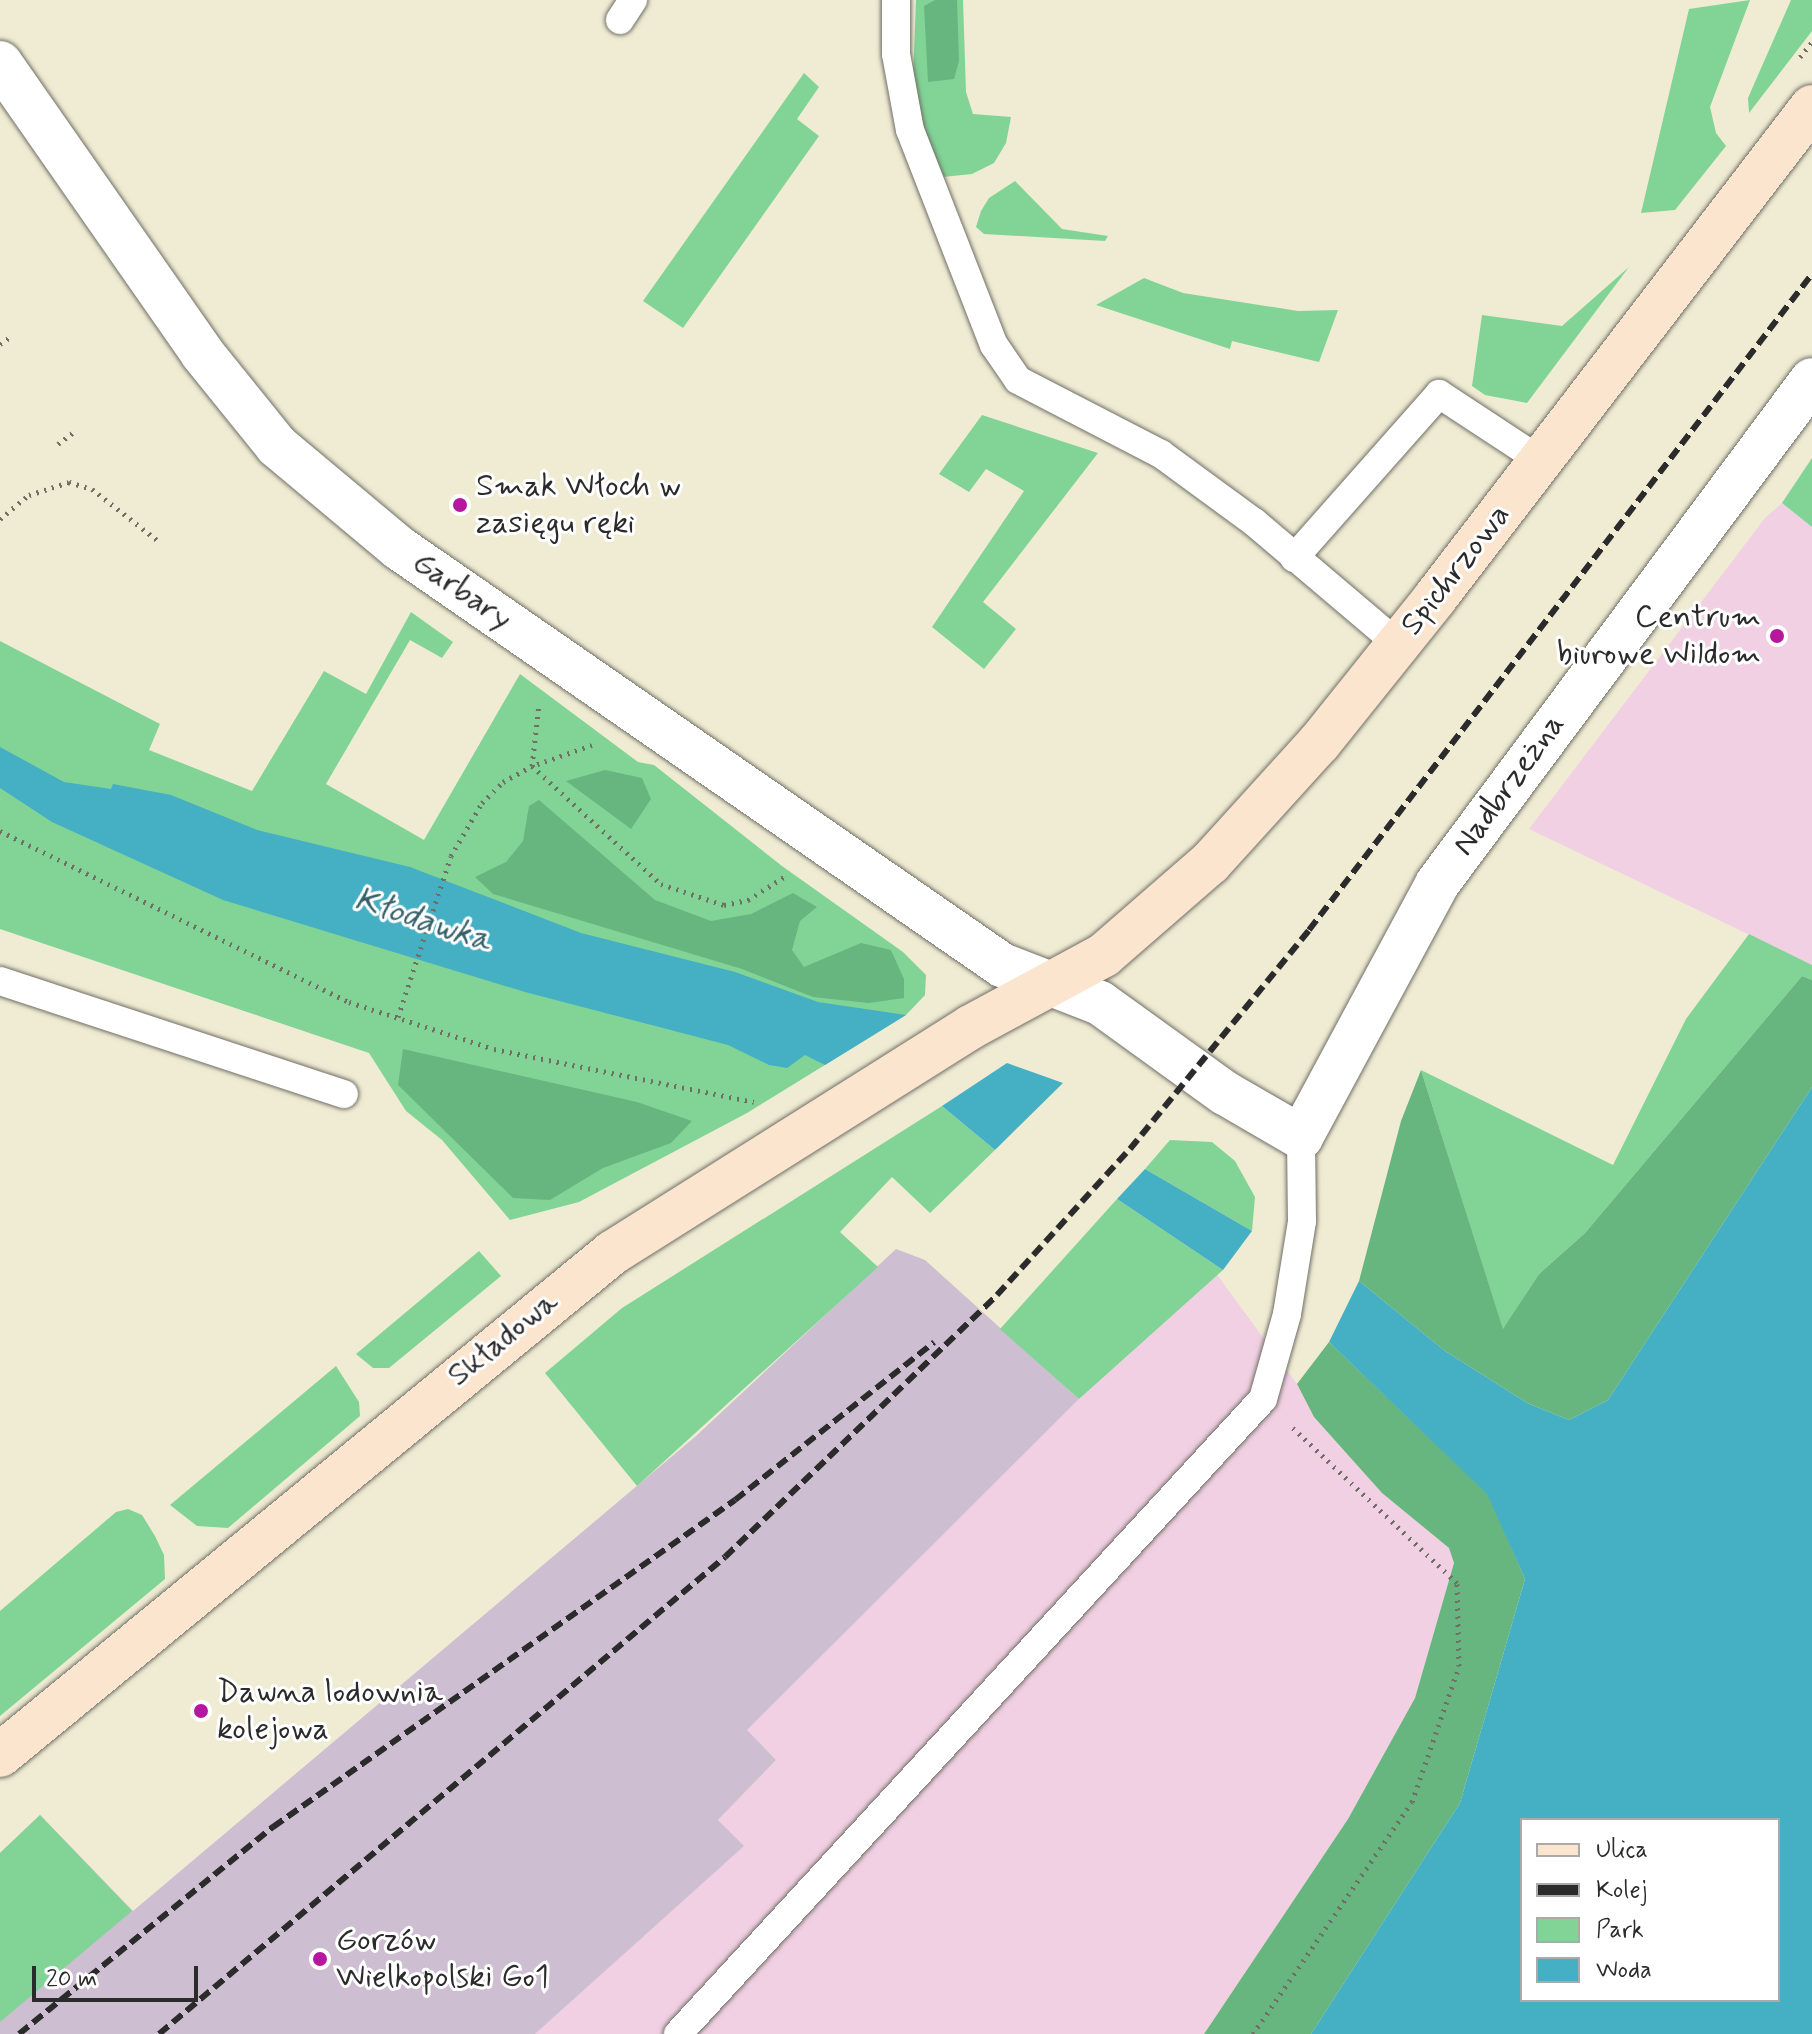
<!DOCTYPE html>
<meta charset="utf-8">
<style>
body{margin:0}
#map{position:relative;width:1812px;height:2034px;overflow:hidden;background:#f0ecd4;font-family:Mynerve,sans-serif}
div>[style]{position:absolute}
.built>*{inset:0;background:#f1d0e3}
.industrial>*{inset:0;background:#cebed1}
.green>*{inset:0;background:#81d496}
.forest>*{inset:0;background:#68b67f}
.water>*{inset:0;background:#45afc3}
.path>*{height:5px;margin-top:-2.5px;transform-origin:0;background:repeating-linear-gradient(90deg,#706f66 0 2px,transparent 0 8px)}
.roads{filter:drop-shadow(0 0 2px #706f66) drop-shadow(0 0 2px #706f66)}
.lane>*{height:28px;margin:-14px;padding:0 14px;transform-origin:14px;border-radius:14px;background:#fff}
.street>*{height:44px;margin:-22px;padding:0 22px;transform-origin:22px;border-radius:22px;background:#fff}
.secondary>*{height:44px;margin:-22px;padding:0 22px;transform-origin:22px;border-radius:22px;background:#fbe5cf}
.rail>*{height:6px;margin-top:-3px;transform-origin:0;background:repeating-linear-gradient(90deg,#2b2b2b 0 12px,transparent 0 18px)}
.dots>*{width:22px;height:22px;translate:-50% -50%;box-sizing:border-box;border:4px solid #fff;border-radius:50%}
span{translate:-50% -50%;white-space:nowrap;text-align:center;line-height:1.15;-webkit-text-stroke:6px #fff;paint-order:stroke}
.poi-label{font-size:32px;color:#2b2b2b}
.left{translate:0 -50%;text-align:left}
.right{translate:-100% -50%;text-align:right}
.street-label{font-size:32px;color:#2b2b2b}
.water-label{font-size:34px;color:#356068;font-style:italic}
.legend{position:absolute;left:1520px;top:1818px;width:260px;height:184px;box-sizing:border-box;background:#fff;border:2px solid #aaa;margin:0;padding:10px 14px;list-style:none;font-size:24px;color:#2b2b2b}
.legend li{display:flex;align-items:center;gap:16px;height:40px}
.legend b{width:40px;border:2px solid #aaa}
.scale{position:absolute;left:32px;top:1966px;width:166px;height:36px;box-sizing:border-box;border:4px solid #2b2b2b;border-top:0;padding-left:10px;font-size:24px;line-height:28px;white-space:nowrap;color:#2b2b2b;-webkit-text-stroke:6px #fff;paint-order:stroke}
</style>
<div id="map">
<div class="built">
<i style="clip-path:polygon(1782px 503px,1812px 527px,1812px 965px,1529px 829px,1765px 518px)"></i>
<i style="clip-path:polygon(1202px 1254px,1297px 1384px,1314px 1417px,1382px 1493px,1450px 1549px,1454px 1563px,1415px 1698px,1348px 1819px,1204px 2034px,535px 2034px,743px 1846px,718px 1820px,776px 1760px,746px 1730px,1079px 1399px)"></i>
</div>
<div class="industrial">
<i style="clip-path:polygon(896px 1249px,925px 1260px,1079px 1399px,747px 1730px,776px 1760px,718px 1820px,744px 1846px,535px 2034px,0 2034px,0 1853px,40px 1815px,133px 1911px,696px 1436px)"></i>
</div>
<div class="green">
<i style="clip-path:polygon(916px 0,963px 0,966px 92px,973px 114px,1011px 117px,1006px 143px,994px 163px,972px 174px,943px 177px,923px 130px,913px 79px)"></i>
<i style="clip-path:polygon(1750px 0,1710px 107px,1716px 133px,1726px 146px,1675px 210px,1641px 213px,1689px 9px)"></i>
<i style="clip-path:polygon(1791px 0,1812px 0,1812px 31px,1749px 113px,1748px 98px)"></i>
<i style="clip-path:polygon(804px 73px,819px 87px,797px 119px,819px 136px,683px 328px,643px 301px)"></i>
<i style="clip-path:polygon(1015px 181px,1062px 229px,1108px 236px,1105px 241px,984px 234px,976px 227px,981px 211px,989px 198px)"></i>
<i style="clip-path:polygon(1629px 267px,1527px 403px,1485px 395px,1472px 386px,1482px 315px,1562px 326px)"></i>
<i style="clip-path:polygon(1144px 278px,1183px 293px,1298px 311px,1338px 310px,1319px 362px,1232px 341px,1230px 349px,1096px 305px)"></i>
<i style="clip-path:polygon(982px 415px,1098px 453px,983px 602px,1016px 629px,984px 669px,932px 627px,1024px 491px,986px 469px,969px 492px,939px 474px)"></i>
<i style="clip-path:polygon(1812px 458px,1812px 527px,1782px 503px)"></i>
<i style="clip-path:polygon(411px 612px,453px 642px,442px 658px,410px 640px,326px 784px,424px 840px,520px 674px,638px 762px,654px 765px,782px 866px,903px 952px,926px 975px,925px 995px,906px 1015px,747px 1113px,579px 1202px,510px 1220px,442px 1140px,406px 1111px,369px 1053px,0 929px,0 641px,160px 724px,149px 750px,252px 791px,324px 671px,366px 694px)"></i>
<i style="clip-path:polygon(1749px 934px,1812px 965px,1812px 980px,1802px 976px,1585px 1233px,1539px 1274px,1503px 1330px,1421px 1070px,1613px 1165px,1686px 1019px)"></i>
<i style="clip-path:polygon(942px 1106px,995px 1150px,930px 1213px,892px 1177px,840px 1232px,878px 1267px,637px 1486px,545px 1373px,622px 1308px)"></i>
<i style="clip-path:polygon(1170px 1140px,1212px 1142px,1235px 1161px,1255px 1197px,1252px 1231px,1145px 1169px)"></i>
<i style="clip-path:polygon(1117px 1199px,1223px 1270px,1079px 1399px,1000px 1329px)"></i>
<i style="clip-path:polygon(479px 1251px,501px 1276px,389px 1368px,373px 1368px,356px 1354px)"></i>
<i style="clip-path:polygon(336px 1366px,359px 1402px,360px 1416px,228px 1528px,197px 1526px,170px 1505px)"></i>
<i style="clip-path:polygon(128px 1509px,142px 1515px,155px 1536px,164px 1555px,165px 1579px,0 1716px,0 1611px,116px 1512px)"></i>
<i style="clip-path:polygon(40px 1815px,132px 1911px,0 2022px,0 1853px)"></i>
</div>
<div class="forest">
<i style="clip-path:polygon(935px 0,957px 0,959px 61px,954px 79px,928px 82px,924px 6px)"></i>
<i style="clip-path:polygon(605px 770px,642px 778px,651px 799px,631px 829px,566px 781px)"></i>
<i style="clip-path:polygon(539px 800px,655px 900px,711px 921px,751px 914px,793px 893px,817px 907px,800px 921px,792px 950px,804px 967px,861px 943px,891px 950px,904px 979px,904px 998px,869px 1003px,813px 997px,742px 969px,493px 894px,475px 877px,506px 862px,523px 841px,529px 806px)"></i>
<i style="clip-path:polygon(1802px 976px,1812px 980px,1812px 1087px,1608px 1400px,1569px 1420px,1527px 1403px,1445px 1351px,1359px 1281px,1401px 1121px,1421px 1070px,1503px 1329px,1539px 1274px,1585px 1233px)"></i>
<i style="clip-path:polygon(403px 1049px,637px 1102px,692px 1121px,671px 1143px,603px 1168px,550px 1200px,513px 1198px,398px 1085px)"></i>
<i style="clip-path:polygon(1329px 1342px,1488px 1494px,1525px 1579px,1460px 1803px,1311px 2034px,1204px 2034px,1348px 1819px,1415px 1698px,1454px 1563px,1449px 1548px,1382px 1493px,1314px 1417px,1297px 1384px)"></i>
</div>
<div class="water">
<i style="clip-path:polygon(0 747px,64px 782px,111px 789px,113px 784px,171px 795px,257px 830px,410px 867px,581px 933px,735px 972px,818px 1002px,906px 1015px,825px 1065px,805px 1055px,787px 1068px,769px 1065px,728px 1045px,525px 992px,223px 900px,52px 822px,0 788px)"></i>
<i style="clip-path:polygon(1007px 1063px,1063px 1083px,995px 1150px,942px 1106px)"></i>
<i style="clip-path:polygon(evenodd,1812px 1087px,1812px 2034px,1311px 2034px,1460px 1803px,1525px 1579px,1487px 1494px,1329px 1342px,1359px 1281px,1445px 1351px,1527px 1403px,1569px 1420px,1608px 1400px,1812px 1087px,1522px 1820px,1778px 1820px,1778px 2000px,1522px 2000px,1522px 1820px)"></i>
<i style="clip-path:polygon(1145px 1169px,1252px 1231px,1223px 1270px,1117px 1199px)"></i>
</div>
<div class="path">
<i style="left:1800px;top:57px;width:19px;rotate:-51deg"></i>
<i style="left:0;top:344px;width:11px;rotate:-34deg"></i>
<i style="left:58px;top:444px;width:21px;rotate:-37deg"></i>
<i style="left:0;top:519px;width:38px;rotate:-40deg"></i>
<i style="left:29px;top:495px;width:42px;rotate:-18deg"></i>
<i style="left:69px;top:482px;width:24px;rotate:17deg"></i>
<i style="left:92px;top:489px;width:83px;rotate:38.1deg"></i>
<i style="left:592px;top:745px;width:64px;rotate:160.7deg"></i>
<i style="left:532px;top:766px;width:175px;rotate:42.5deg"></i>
<i style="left:661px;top:884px;width:66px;rotate:18.4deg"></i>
<i style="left:724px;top:905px;width:25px;rotate:-12deg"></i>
<i style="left:748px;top:900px;width:43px;rotate:-32.6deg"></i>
<i style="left:0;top:831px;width:389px;rotate:26.1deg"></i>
<i style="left:349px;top:1002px;width:152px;rotate:18deg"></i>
<i style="left:494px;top:1049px;width:265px;rotate:11.5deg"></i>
<i style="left:398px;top:1017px;width:169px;rotate:-71.8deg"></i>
<i style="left:451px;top:856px;width:61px;rotate:-59.7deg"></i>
<i style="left:482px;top:803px;width:30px;rotate:-45deg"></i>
<i style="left:503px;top:782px;width:33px;rotate:-29deg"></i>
<i style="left:532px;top:766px;width:61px;rotate:-83.5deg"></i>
<i style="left:1253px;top:2034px;width:281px;rotate:-55.6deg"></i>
<i style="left:1412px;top:1802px;width:144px;rotate:-70.9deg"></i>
<i style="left:1459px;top:1666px;width:83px;rotate:-91.4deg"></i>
<i style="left:1457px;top:1583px;width:226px;rotate:-136.6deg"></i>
</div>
<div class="roads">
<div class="lane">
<i style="left:896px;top:0;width:54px;rotate:90deg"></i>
<i style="left:896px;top:54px;width:77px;rotate:79.6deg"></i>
<i style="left:910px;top:130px;width:231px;rotate:68.7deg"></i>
<i style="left:994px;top:345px;width:42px;rotate:55.6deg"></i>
<i style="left:1018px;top:380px;width:161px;rotate:27.4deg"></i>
<i style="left:1161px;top:454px;width:115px;rotate:36.2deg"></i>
<i style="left:1254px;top:522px;width:189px;rotate:40.3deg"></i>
<i style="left:620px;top:20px;width:24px;rotate:-57deg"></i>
<i style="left:1294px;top:558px;width:219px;rotate:-48.5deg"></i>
<i style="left:1439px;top:394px;width:122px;rotate:33.3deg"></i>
<i style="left:0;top:981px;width:362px;rotate:18.2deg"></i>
<i style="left:678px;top:2034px;width:863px;rotate:-47.35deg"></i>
<i style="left:1263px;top:1399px;width:88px;rotate:-74.2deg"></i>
<i style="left:1287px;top:1314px;width:94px;rotate:-80.8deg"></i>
<i style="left:1302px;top:1221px;width:84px;rotate:-90.7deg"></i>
</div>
<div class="street">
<i style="left:0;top:63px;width:353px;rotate:55.1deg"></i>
<i style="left:202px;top:353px;width:119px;rotate:51.1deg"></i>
<i style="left:277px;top:446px;width:159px;rotate:39.9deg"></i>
<i style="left:399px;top:548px;width:733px;rotate:34.67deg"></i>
<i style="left:1002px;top:965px;width:105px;rotate:21.2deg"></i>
<i style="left:1100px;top:1003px;width:154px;rotate:35.8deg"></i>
<i style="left:1225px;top:1093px;width:88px;rotate:30.1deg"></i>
<i style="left:1301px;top:1137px;width:287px;rotate:-61.7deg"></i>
<i style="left:1437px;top:884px;width:628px;rotate:-53.35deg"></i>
</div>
<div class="secondary">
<i style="left:0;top:1755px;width:792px;rotate:-39.36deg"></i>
<i style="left:612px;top:1253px;width:424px;rotate:-32.2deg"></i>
<i style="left:971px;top:1027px;width:151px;rotate:-28.4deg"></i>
<i style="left:1104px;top:955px;width:140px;rotate:-41deg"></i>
<i style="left:1210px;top:863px;width:162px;rotate:-47.8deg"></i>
<i style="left:1319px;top:743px;width:186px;rotate:-51.3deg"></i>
<i style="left:1435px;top:598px;width:619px;rotate:-52.48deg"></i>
</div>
</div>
<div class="rail">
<i style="left:19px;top:2034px;width:328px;rotate:-39.2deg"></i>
<i style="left:273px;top:1827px;width:566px;rotate:-35.29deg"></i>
<i style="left:735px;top:1500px;width:254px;rotate:-38.4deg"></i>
<i style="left:159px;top:2034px;width:740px;rotate:-40.12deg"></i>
<i style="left:725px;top:1557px;width:378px;rotate:-43.9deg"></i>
<i style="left:997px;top:1295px;width:197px;rotate:-47.7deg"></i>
<i style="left:1130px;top:1149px;width:283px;rotate:-50.7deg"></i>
<i style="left:1309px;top:930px;width:827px;rotate:-52.52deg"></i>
</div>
<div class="dots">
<i style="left:460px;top:505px;background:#b5179e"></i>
<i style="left:1777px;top:636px;background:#b5179e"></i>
<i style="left:201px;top:1711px;background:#b5179e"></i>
<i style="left:320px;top:1959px;background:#b5179e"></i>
</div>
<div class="poi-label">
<span class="left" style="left:476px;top:505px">Smak Włoch w<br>zasięgu ręki</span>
<span class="right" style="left:1761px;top:636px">Centrum<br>biurowe Wildom</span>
<span class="left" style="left:217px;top:1711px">Dawna lodownia<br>kolejowa</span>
<span class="left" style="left:336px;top:1959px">Gorzów<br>Wielkopolski Go1</span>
</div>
<div class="street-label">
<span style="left:1456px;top:570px;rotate:-52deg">Spichrzowa</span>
<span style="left:462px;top:591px;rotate:35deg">Garbary</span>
<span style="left:1509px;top:785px;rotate:-54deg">Nadbrzeżna</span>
<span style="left:503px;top:1339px;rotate:-39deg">Składowa</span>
</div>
<div class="water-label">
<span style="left:423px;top:920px;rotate:18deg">Kłodawka</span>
</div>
<ul class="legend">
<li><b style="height:10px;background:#fbe5cf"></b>Ulica</li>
<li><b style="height:10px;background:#2b2b2b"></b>Kolej</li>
<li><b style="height:22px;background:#81d496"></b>Park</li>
<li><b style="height:22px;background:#45afc3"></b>Woda</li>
</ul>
<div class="scale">20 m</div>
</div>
